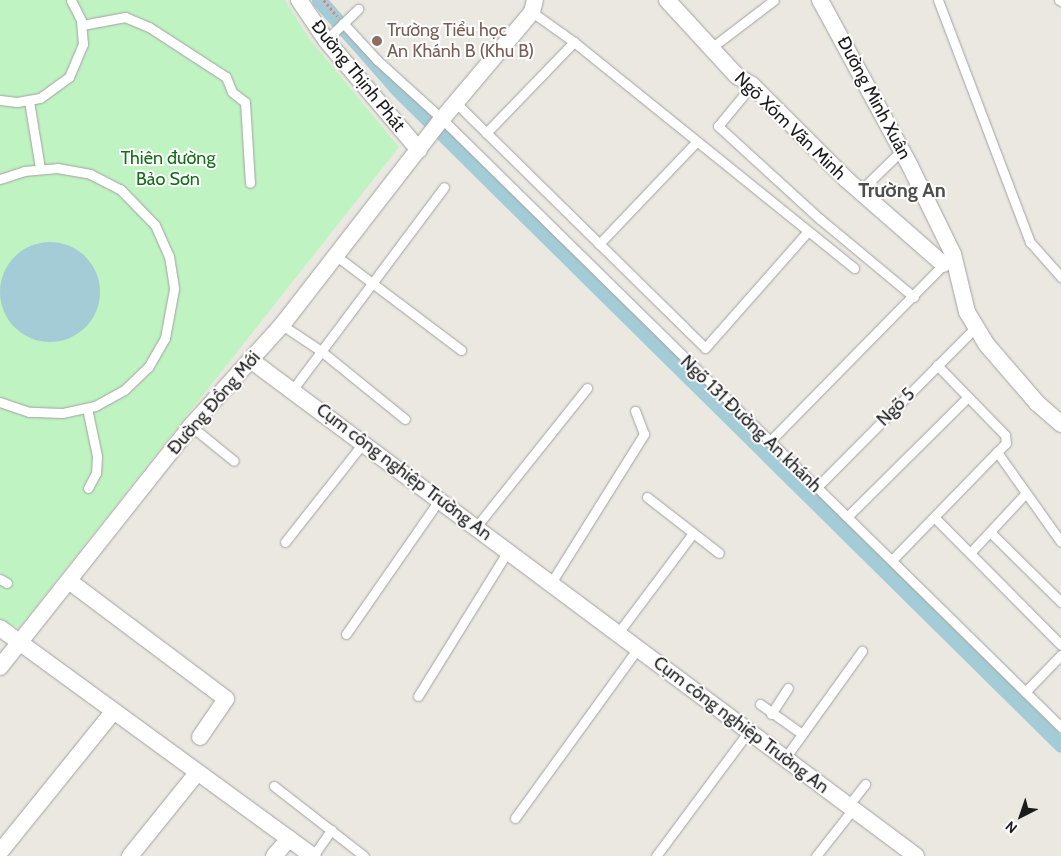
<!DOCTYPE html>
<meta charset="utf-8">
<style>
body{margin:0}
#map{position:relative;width:1061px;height:856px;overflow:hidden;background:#ebe8e1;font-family:Cabin,sans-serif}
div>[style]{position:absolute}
.park>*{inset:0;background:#bff4c2}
.water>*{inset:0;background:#a4ccd6}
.round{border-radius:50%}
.canal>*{height:15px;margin:-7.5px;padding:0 7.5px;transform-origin:7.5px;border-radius:7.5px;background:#a4ccd6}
.path>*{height:2.5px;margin-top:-1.25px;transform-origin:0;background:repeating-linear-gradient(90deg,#ee796f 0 2.5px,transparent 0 5px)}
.roads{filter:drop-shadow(0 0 1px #a2a2a2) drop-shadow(0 0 1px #a2a2a2)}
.lane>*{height:9px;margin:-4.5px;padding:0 4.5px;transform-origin:4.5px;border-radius:4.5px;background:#fff}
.street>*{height:16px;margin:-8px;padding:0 8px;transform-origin:8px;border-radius:8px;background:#fff}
.dots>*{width:14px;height:14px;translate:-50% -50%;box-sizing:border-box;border:2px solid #fff;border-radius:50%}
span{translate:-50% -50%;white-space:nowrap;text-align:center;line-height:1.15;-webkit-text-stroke:4px #fff;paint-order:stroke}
.education-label{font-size:18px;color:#785e54}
.left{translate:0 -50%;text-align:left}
.street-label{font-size:18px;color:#1b1b1b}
.park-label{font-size:18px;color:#136e18}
.quarter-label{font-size:20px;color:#4e4e4e;font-weight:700}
.north{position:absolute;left:996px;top:791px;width:50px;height:50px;-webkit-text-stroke:4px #fff;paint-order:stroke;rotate:221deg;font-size:14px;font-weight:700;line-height:20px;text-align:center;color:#1b1b1b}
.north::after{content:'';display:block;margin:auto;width:18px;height:22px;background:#1b1b1b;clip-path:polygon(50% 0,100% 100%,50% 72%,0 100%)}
</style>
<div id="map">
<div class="park">
<i style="clip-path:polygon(0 0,285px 0,309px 38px,399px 147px,19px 628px,0 619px)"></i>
</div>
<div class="water">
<i class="round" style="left:0;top:242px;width:100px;height:100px"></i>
</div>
<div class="canal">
<i style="left:319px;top:0;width:120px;rotate:48.7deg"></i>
<i style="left:398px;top:90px;width:932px;rotate:44.65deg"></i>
</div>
<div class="path">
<i style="left:324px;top:0;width:21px;rotate:51deg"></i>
</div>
<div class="roads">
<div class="lane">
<i style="left:938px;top:0;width:259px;rotate:69.2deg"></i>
<i style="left:1030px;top:242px;width:47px;rotate:48.5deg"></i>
<i style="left:1059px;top:0;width:2px;rotate:27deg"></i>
<i style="left:532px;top:12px;width:52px;rotate:35.5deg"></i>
<i style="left:574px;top:42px;width:360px;rotate:38.9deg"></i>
<i style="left:343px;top:23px;width:50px;rotate:47.4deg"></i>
<i style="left:377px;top:60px;width:88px;rotate:42.2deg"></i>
<i style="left:442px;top:119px;width:868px;rotate:44.49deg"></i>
<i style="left:82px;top:25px;width:44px;rotate:-10.5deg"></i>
<i style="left:125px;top:17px;width:26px;rotate:23deg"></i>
<i style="left:149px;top:27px;width:92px;rotate:33deg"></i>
<i style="left:226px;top:77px;width:16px;rotate:68deg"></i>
<i style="left:232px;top:92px;width:16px;rotate:38deg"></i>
<i style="left:245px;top:102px;width:81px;rotate:86.5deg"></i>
<i style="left:326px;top:40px;width:45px;rotate:-44.1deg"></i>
<i style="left:711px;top:48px;width:79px;rotate:-37.3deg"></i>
<i style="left:752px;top:85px;width:53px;rotate:129.7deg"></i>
<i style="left:718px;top:126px;width:138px;rotate:42.4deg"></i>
<i style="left:820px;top:219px;width:122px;rotate:39.7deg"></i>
<i style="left:0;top:100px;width:17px;rotate:7deg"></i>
<i style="left:17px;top:102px;width:23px;rotate:-10deg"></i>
<i style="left:40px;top:98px;width:36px;rotate:-36deg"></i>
<i style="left:69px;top:77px;width:36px;rotate:-67deg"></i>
<i style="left:83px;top:44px;width:24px;rotate:-95deg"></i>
<i style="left:81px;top:20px;width:22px;rotate:-117deg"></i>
<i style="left:29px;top:101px;width:68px;rotate:80.7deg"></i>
<i style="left:456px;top:103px;width:349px;rotate:44.5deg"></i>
<i style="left:705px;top:348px;width:156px;rotate:-48.6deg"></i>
<i style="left:486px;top:133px;width:127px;rotate:-46deg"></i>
<i style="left:0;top:179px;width:25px;rotate:-18deg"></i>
<i style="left:24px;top:171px;width:33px;rotate:-5deg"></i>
<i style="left:57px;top:168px;width:34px;rotate:10deg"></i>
<i style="left:90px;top:174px;width:34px;rotate:27deg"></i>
<i style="left:120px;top:189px;width:50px;rotate:45.8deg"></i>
<i style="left:155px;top:225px;width:34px;rotate:66deg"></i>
<i style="left:169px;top:256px;width:33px;rotate:81deg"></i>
<i style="left:174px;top:289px;width:50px;rotate:100.4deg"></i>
<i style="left:165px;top:338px;width:34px;rotate:120deg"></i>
<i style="left:148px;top:367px;width:33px;rotate:136deg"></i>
<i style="left:124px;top:390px;width:33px;rotate:151deg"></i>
<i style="left:95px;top:406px;width:34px;rotate:168deg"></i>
<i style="left:62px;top:413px;width:33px;rotate:-178deg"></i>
<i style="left:29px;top:412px;width:31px;rotate:-161deg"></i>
<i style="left:860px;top:191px;width:59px;rotate:-44.3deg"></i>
<i style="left:599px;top:244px;width:141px;rotate:-46.4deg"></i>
<i style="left:335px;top:255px;width:158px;rotate:37deg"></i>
<i style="left:282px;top:325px;width:47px;rotate:33.7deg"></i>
<i style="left:321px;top:351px;width:108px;rotate:39deg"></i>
<i style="left:937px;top:365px;width:98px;rotate:45.8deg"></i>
<i style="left:1005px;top:435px;width:8px;rotate:83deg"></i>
<i style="left:1006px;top:443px;width:13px;rotate:135deg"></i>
<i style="left:997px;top:452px;width:110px;rotate:54.6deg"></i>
<i style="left:293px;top:389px;width:252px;rotate:-53.2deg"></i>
<i style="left:87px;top:408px;width:49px;rotate:78.2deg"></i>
<i style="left:97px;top:456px;width:17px;rotate:93deg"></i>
<i style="left:96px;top:473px;width:17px;rotate:118deg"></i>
<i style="left:191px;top:426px;width:55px;rotate:39.1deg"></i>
<i style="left:769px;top:442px;width:252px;rotate:-45.5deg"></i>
<i style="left:816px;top:488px;width:227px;rotate:-45.2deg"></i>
<i style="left:647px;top:497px;width:91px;rotate:37.9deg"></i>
<i style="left:847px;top:517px;width:170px;rotate:-44.8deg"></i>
<i style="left:934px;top:517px;width:180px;rotate:45.2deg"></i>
<i style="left:476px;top:527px;width:178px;rotate:-51.4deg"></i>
<i style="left:990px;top:532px;width:100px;rotate:44.6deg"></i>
<i style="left:285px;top:542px;width:127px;rotate:-51.7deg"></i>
<i style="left:970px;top:553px;width:82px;rotate:-47deg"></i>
<i style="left:892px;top:560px;width:151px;rotate:-45.8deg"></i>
<i style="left:0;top:579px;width:8px;rotate:30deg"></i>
<i style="left:551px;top:583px;width:176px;rotate:-58deg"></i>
<i style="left:644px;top:434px;width:25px;rotate:-111deg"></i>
<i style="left:618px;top:633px;width:125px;rotate:-53.1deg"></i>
<i style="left:346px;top:634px;width:165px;rotate:-55.2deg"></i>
<i style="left:1025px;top:692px;width:52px;rotate:-45.8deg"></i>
<i style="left:418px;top:696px;width:171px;rotate:-58.2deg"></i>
<i style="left:760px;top:704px;width:52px;rotate:35.5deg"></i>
<i style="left:771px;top:714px;width:31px;rotate:-57deg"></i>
<i style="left:785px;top:758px;width:132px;rotate:-54.3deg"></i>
<i style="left:274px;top:786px;width:114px;rotate:37.9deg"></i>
<i style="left:848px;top:806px;width:28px;rotate:-52deg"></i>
<i style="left:515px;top:818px;width:210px;rotate:-54.1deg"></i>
<i style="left:313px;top:856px;width:32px;rotate:-55deg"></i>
<i style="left:656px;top:856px;width:156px;rotate:-53.4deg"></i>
<i style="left:816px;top:856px;width:60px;rotate:-51.8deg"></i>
</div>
<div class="street">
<i style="left:299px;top:0;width:48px;rotate:56deg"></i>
<i style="left:326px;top:40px;width:144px;rotate:49.8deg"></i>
<i style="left:667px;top:0;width:103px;rotate:47.4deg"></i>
<i style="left:737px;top:76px;width:17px;rotate:31deg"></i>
<i style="left:752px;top:85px;width:133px;rotate:45deg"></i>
<i style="left:846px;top:179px;width:129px;rotate:41.2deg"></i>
<i style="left:820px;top:0;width:189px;rotate:61.5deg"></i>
<i style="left:910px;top:166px;width:98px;rotate:64deg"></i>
<i style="left:953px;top:254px;width:60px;rotate:76.4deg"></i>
<i style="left:967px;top:312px;width:39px;rotate:59deg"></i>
<i style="left:987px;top:345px;width:77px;rotate:49.2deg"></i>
<i style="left:1037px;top:403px;width:32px;rotate:41deg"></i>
<i style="left:252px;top:361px;width:828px;rotate:36.7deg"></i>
<i style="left:69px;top:581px;width:196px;rotate:36.9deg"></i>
<i style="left:226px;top:699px;width:46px;rotate:124.4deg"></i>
<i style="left:0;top:628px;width:387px;rotate:36.1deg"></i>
<i style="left:0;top:667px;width:308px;rotate:-51.6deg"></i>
<i style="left:191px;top:426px;width:136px;rotate:-48deg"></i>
<i style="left:282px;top:325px;width:261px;rotate:-52.2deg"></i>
<i style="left:442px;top:119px;width:140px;rotate:-49.9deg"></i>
<i style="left:532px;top:12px;width:12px;rotate:-76deg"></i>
<i style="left:0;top:852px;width:180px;rotate:-51.1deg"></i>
<i style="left:130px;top:856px;width:107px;rotate:-51.1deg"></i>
<i style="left:274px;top:856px;width:23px;rotate:-49deg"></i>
</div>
</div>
<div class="dots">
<i style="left:377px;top:41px;background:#8d6e63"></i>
</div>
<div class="education-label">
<span class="left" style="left:387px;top:41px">Trường Tiểu học<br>An Khánh B (Khu B)</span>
</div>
<div class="street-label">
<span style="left:358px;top:76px;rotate:51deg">Đường Thịnh Phát</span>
<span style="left:874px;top:98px;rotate:62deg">Đường Minh Xuân</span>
<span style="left:790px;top:126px;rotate:44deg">Ngõ Xóm Văn Minh</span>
<span style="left:214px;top:403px;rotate:-49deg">Đường Đồng Mới</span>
<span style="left:896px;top:407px;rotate:-45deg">Ngõ 5</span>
<span style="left:751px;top:424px;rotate:44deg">Ngõ 131 Đường An khánh</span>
<span style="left:404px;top:472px;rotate:37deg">Cụm công nghiệp Trường An</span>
<span style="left:741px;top:725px;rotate:37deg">Cụm công nghiệp Trường An</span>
</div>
<div class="park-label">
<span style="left:168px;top:169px">Thiên đường<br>Bảo Sơn</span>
</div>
<div class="quarter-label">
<span style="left:902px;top:190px">Trường An</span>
</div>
<div class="north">N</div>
</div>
